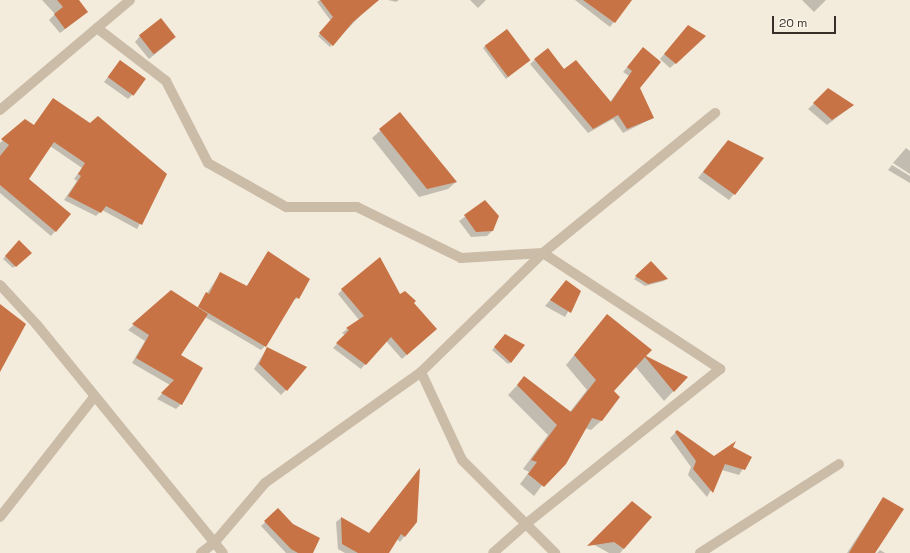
<!DOCTYPE html>
<style>
body{margin:0}
#map{position:relative;width:910px;height:553px;overflow:hidden;background:#f3ebdc;font-family:"Space Grotesk",sans-serif}
div>[style]{position:absolute}
.shadow>*{inset:0;background:#0003}
.building>*{inset:0;background:#c87345;transform-origin:0 0}
.street>*{height:10px;margin:-5px;padding:0 5px;transform-origin:5px;border-radius:5px;background:#cbbca8}
span{translate:-50% -50%;white-space:nowrap;text-align:center;line-height:1.15;-webkit-text-stroke:3px #faf4e9;paint-order:stroke}
.scale{position:absolute;left:772px;top:16px;width:64px;height:18px;box-sizing:border-box;border:2px solid #382f28;border-top:0;padding-left:5px;font-size:12px;line-height:14px;white-space:nowrap;color:#382f28;-webkit-text-stroke:3px #faf4e9;paint-order:stroke}
</style>
<div id="map">
<div class="shadow">
<i style="clip-path:polygon(42px 0,78px 0,81px 17px,60px 33px,49px 20px,55px 14px)"></i>
<i style="clip-path:polygon(320px 0,351px 0,362px 14px,330px 47px,318px 36px,331px 21px,317px 2px)"></i>
<i style="clip-path:polygon(388px 0,399px 0,396px 2px)"></i>
<i style="clip-path:polygon(470px 0,486px 0,478px 8px)"></i>
<i style="clip-path:polygon(575px 0,631px 0,610px 27px)"></i>
<i style="clip-path:polygon(802px 0,826px 0,814px 12px)"></i>
<i style="clip-path:polygon(688px 26px,699px 42px,670px 68px,660px 59px)"></i>
<i style="clip-path:polygon(140px 36px,170px 42px,149px 59px,135px 42px)"></i>
<i style="clip-path:polygon(485px 46px,529px 60px,506px 79px,483px 48px)"></i>
<i style="clip-path:polygon(547px 49px,564px 70px,610px 102px,629px 76px,623px 72px,639px 53px,639px 88px,653px 118px,623px 133px,613px 119px,588px 133px,530px 64px)"></i>
<i style="clip-path:polygon(120px 62px,133px 94px,128px 99px,104px 82px)"></i>
<i style="clip-path:polygon(829px 90px,852px 106px,827px 125px,808px 109px)"></i>
<i style="clip-path:polygon(53px 99px,166px 175px,137px 229px,102px 210px,96px 216px,64px 200px,77px 181px,74px 179px,82px 168px,50px 146px,27px 179px,70px 214px,51px 236px,0 193px,0 143px,7px 136px,33px 126px)"></i>
<i style="clip-path:polygon(400px 113px,456px 182px,448px 189px,419px 197px,372px 138px)"></i>
<i style="clip-path:polygon(723px 146px,734px 194px,729px 200px,698px 178px)"></i>
<i style="clip-path:polygon(906px 148px,910px 151px,910px 174px,893px 163px)"></i>
<i style="clip-path:polygon(892px 165px,910px 176px,910px 183px,888px 170px)"></i>
<i style="clip-path:polygon(485px 202px,492px 231px,487px 236px,471px 237px,459px 221px)"></i>
<i style="clip-path:polygon(19px 241px,30px 253px,13px 268px,3px 259px)"></i>
<i style="clip-path:polygon(268px 253px,298px 298px,292px 301px,265px 346px,261px 350px,205px 317px,180px 356px,181px 404px,176px 409px,157px 399px,170px 385px,132px 363px,145px 341px,128px 330px,171px 292px,197px 308px,220px 274px,246px 287px)"></i>
<i style="clip-path:polygon(651px 263px,666px 279px,664px 281px,645px 286px,634px 279px)"></i>
<i style="clip-path:polygon(561px 287px,580px 291px,565px 317px,545px 306px)"></i>
<i style="clip-path:polygon(342px 290px,400px 295px,413px 303px,431px 333px,402px 359px,386px 341px,361px 369px,333px 348px,345px 335px,342px 333px,359px 320px,338px 294px)"></i>
<i style="clip-path:polygon(607px 315px,645px 356px,686px 378px,664px 401px,635px 366px,613px 391px,619px 397px,601px 421px,591px 430px,585px 428px,534px 496px,520px 484px,529px 472px,523px 469px,548px 435px,508px 395px,524px 378px,569px 413px,587px 390px,566px 365px)"></i>
<i style="clip-path:polygon(505px 336px,511px 362px,508px 364px,492px 350px)"></i>
<i style="clip-path:polygon(267px 348px,286px 390px,281px 395px,254px 369px)"></i>
<i style="clip-path:polygon(677px 431px,714px 457px,732px 448px,750px 458px,739px 475px,722px 470px,707px 497px,688px 475px,691px 467px,670px 438px)"></i>
<i style="clip-path:polygon(418px 470px,416px 521px,400px 542px,397px 539px,388px 553px,345px 553px,338px 549px,336px 522px,341px 518px,369px 534px)"></i>
<i style="clip-path:polygon(883px 498px,903px 509px,875px 553px,847px 553px)"></i>
<i style="clip-path:polygon(278px 510px,311px 553px,286px 553px,261px 526px)"></i>
<i style="clip-path:polygon(650px 518px,620px 553px,609px 553px,591px 543px)"></i>
<i style="clip-path:polygon(880px 550px,885px 553px,877px 553px)"></i>
</div>
<div class="building">
<i style="clip-path:polygon(57px 0,79px 0,88px 12px,65px 29px,54px 14px,63px 7px)"></i>
<i style="clip-path:polygon(320px 0,379px 0,353px 22px,333px 46px,319px 33px,333px 17px)"></i>
<i style="clip-path:polygon(583px 0,632px 0,615px 23px)"></i>
<i style="left:161px;top:18px;width:24px;height:28px;rotate:52deg"></i>
<i style="clip-path:polygon(688px 25px,706px 36px,676px 64px,664px 54px)"></i>
<i style="left:507px;top:29px;width:39px;height:28px;rotate:53deg"></i>
<i style="clip-path:polygon(643px 47px,661px 62px,640px 88px,654px 118px,627px 129px,618px 115px,593px 129px,534px 59px,548px 48px,564px 69px,576px 60px,611px 102px,632px 71px,627px 67px)"></i>
<i style="left:120px;top:60px;width:32px;height:21px;rotate:36deg"></i>
<i style="clip-path:polygon(828px 88px,854px 105px,832px 120px,813px 103px)"></i>
<i style="clip-path:polygon(53px 98px,90px 123px,98px 116px,167px 174px,142px 225px,106px 206px,101px 213px,68px 196px,81px 176px,78px 174px,85px 163px,54px 142px,29px 179px,71px 214px,56px 232px,0 185px,0 156px,9px 145px,1px 139px,25px 119px,34px 125px)"></i>
<i style="clip-path:polygon(400px 112px,457px 182px,427px 189px,379px 129px)"></i>
<i style="clip-path:polygon(728px 140px,764px 158px,735px 195px,703px 172px)"></i>
<i style="clip-path:polygon(485px 200px,499px 216px,493px 231px,476px 232px,464px 215px)"></i>
<i style="clip-path:polygon(19px 240px,32px 253px,16px 267px,5px 256px)"></i>
<i style="clip-path:polygon(268px 251px,310px 279px,299px 299px,296px 297px,266px 347px,198px 307px,206px 292px,209px 294px,220px 272px,247px 286px)"></i>
<i style="clip-path:polygon(380px 257px,400px 294px,405px 291px,416px 301px,414px 303px,437px 329px,407px 355px,391px 337px,366px 365px,336px 343px,349px 330px,346px 328px,364px 316px,341px 289px)"></i>
<i style="clip-path:polygon(651px 261px,668px 279px,648px 284px,635px 276px)"></i>
<i style="clip-path:polygon(566px 280px,581px 291px,571px 313px,550px 300px)"></i>
<i style="clip-path:polygon(171px 290px,208px 314px,181px 355px,203px 368px,182px 405px,161px 393px,174px 380px,136px 358px,149px 335px,132px 324px)"></i>
<i style="clip-path:polygon(0 304px,26px 324px,0 372px)"></i>
<i style="clip-path:polygon(607px 314px,652px 350px,646px 356px,688px 377px,674px 392px,645px 357px,614px 391px,620px 397px,602px 421px,592px 418px,566px 464px,544px 487px,528px 474px,537px 462px,531px 460px,557px 425px,517px 385px,524px 376px,571px 412px,596px 380px,574px 355px)"></i>
<i style="clip-path:polygon(505px 334px,525px 345px,511px 363px,494px 347px)"></i>
<i style="clip-path:polygon(267px 347px,307px 367px,287px 391px,259px 364px)"></i>
<i style="clip-path:polygon(677px 430px,714px 456px,736px 441px,733px 447px,752px 457px,745px 470px,725px 464px,713px 493px,693px 469px,696px 461px,675px 432px)"></i>
<i style="clip-path:polygon(420px 468px,417px 522px,405px 537px,401px 534px,389px 553px,358px 553px,342px 544px,341px 517px,369px 533px)"></i>
<i style="clip-path:polygon(883px 497px,904px 509px,875px 553px,849px 553px)"></i>
<i style="clip-path:polygon(632px 501px,652px 517px,624px 549px,614px 542px,587px 546px)"></i>
<i style="clip-path:polygon(278px 508px,293px 524px,320px 538px,313px 553px,298px 553px,291px 549px,264px 521px)"></i>
</div>
<div class="street">
<i style="left:97px;top:28px;width:87px;rotate:37.5deg"></i>
<i style="left:166px;top:81px;width:92px;rotate:62.9deg"></i>
<i style="left:208px;top:163px;width:90px;rotate:29.4deg"></i>
<i style="left:286px;top:207px;width:71px"></i>
<i style="left:357px;top:207px;width:116px;rotate:26.1deg"></i>
<i style="left:461px;top:258px;width:82px;rotate:-3.5deg"></i>
<i style="left:543px;top:253px;width:212px;rotate:33.2deg"></i>
<i style="left:720px;top:369px;width:247px;rotate:141.4deg"></i>
<i style="left:527px;top:523px;width:45px;rotate:138.6deg"></i>
<i style="left:0;top:110px;width:170px;rotate:-40.2deg"></i>
<i style="left:0;top:285px;width:54px;rotate:47.2deg"></i>
<i style="left:37px;top:325px;width:294px;rotate:50.8deg"></i>
<i style="left:421px;top:372px;width:97px;rotate:65deg"></i>
<i style="left:462px;top:460px;width:132px;rotate:45deg"></i>
<i style="left:0;top:517px;width:152px;rotate:-51.9deg"></i>
<i style="left:201px;top:553px;width:16px;rotate:-38deg"></i>
<i style="left:214px;top:543px;width:79px;rotate:-49.6deg"></i>
<i style="left:265px;top:483px;width:191px;rotate:-35.4deg"></i>
<i style="left:421px;top:372px;width:170px;rotate:-44.3deg"></i>
<i style="left:543px;top:253px;width:222px;rotate:-39.1deg"></i>
<i style="left:700px;top:553px;width:165px;rotate:-32.6deg"></i>
</div>
<div class="scale">20 m</div>
</div>
